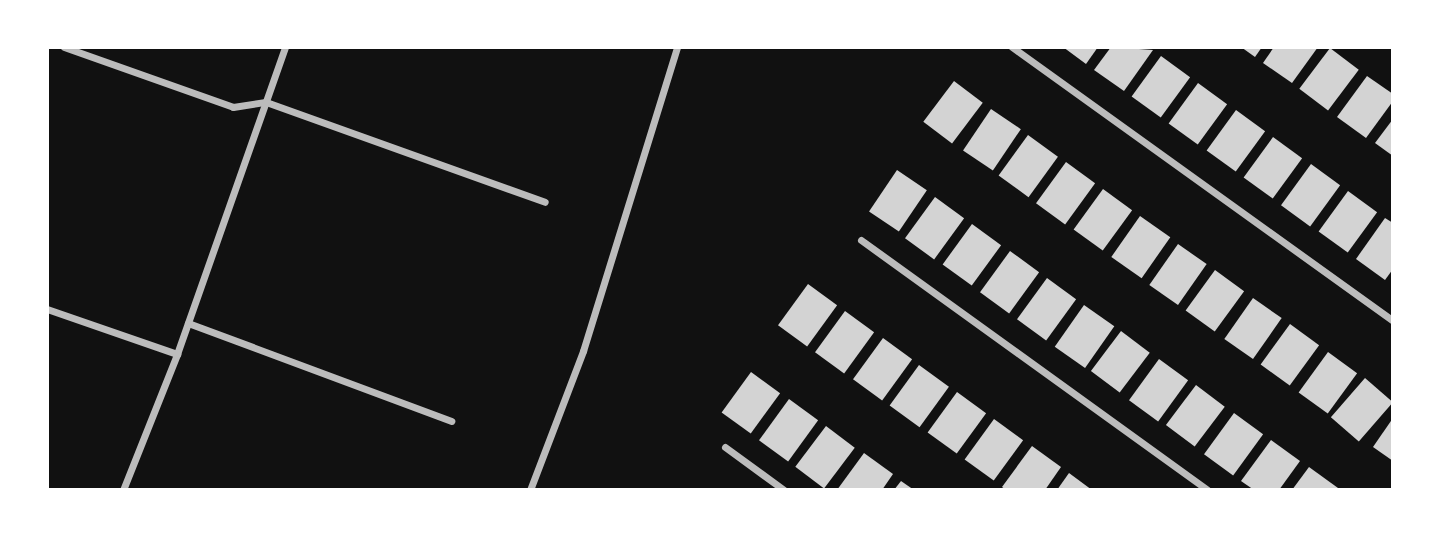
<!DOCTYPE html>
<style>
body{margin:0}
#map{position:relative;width:1440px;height:537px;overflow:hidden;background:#111;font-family:Ubuntu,sans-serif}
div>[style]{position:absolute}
.building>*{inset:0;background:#d3d3d3;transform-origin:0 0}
.minor>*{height:7px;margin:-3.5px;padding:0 3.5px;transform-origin:3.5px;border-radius:3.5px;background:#bcbcbc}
span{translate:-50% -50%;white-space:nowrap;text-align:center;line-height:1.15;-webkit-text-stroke:5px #fff;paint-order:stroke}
.frame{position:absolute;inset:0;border:49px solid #fff;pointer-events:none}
</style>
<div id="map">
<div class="building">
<i style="clip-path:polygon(1063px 47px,1098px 47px,1086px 64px)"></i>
<i style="clip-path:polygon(1111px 47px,1153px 50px,1124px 91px,1094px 70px)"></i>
<i style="clip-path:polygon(1241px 47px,1262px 47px,1255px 57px)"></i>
<i style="clip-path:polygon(1274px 47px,1318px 47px,1292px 83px,1263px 63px)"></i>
<i style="left:1330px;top:48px;width:36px;height:51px;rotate:37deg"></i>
<i style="left:1161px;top:56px;width:36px;height:50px;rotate:36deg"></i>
<i style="clip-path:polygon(1367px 76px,1393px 94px,1393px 101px,1366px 138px,1337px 117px)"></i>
<i style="left:954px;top:81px;width:36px;height:51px;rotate:37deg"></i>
<i style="left:1198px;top:83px;width:36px;height:50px;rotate:36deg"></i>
<i style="left:991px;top:109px;width:36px;height:50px;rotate:34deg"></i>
<i style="left:1236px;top:110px;width:36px;height:50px;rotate:36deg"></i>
<i style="clip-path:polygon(1393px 119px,1393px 156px,1375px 143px)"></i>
<i style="left:1028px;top:135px;width:37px;height:50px;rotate:36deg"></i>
<i style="left:1273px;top:137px;width:36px;height:50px;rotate:36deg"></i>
<i style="left:1066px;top:162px;width:36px;height:51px;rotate:36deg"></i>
<i style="left:1311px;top:164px;width:36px;height:51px;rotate:36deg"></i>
<i style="left:897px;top:170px;width:36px;height:50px;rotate:34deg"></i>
<i style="left:1103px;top:189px;width:36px;height:50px;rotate:36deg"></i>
<i style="left:1348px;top:191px;width:36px;height:50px;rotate:36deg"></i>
<i style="left:935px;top:197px;width:36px;height:51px;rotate:36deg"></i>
<i style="left:1140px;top:216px;width:37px;height:50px;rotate:35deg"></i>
<i style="clip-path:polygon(1385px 218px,1393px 223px,1393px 269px,1385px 280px,1356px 259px)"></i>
<i style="left:972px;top:224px;width:36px;height:50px;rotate:36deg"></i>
<i style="left:1178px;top:244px;width:35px;height:50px;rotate:35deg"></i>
<i style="left:1010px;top:251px;width:36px;height:51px;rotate:36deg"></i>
<i style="left:1215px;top:270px;width:36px;height:50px;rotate:36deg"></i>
<i style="left:1047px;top:278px;width:36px;height:51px;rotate:36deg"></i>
<i style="left:808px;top:284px;width:36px;height:51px;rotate:36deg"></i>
<i style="left:1253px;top:298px;width:35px;height:50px;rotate:35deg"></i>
<i style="left:1084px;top:305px;width:37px;height:51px;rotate:35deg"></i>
<i style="left:845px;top:311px;width:36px;height:51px;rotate:36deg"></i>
<i style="left:1290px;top:324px;width:36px;height:50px;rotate:36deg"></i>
<i style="left:1121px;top:331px;width:36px;height:50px;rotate:37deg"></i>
<i style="left:883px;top:338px;width:36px;height:51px;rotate:36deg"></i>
<i style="left:1328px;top:352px;width:36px;height:50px;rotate:36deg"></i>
<i style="left:1159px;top:359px;width:36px;height:51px;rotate:36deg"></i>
<i style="left:919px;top:365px;width:37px;height:50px;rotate:36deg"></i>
<i style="left:751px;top:372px;width:36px;height:50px;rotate:36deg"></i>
<i style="left:1365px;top:378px;width:37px;height:52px;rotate:41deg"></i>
<i style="left:1196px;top:385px;width:36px;height:50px;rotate:37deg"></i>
<i style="left:957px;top:392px;width:36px;height:50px;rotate:36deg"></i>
<i style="left:789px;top:399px;width:36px;height:51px;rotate:36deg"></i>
<i style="left:1234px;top:413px;width:36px;height:51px;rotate:36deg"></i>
<i style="clip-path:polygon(1393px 418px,1393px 461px,1373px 447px)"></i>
<i style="left:994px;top:419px;width:36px;height:50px;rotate:36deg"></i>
<i style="left:826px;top:426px;width:36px;height:51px;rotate:37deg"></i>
<i style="clip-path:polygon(1271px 440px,1300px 461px,1279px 490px,1254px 490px,1241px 481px)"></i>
<i style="clip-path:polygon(1032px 446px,1061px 467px,1045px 490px,1006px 490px,1002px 487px)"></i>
<i style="clip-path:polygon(864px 453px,893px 474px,882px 490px,837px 490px)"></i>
<i style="clip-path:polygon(1309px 467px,1338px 488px,1336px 490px,1292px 490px)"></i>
<i style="clip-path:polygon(1069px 473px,1092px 490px,1057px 490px)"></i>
<i style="clip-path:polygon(901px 481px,914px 490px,894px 490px)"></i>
</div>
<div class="minor">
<i style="left:64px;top:47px;width:179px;rotate:19.5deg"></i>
<i style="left:233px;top:107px;width:33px;rotate:-9deg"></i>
<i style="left:266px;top:102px;width:296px;rotate:19.7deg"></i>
<i style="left:1012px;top:47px;width:469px;rotate:35.7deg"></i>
<i style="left:861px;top:240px;width:427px;rotate:35.8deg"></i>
<i style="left:47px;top:309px;width:138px;rotate:19.1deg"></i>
<i style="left:188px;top:323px;width:281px;rotate:20.4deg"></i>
<i style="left:725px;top:447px;width:73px;rotate:36.1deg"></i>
<i style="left:123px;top:490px;width:146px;rotate:-68.3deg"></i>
<i style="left:177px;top:354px;width:325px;rotate:-70.6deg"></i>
<i style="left:530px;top:490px;width:149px;rotate:-69.1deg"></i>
<i style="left:583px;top:351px;width:318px;rotate:-72.8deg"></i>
</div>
<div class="frame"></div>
</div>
